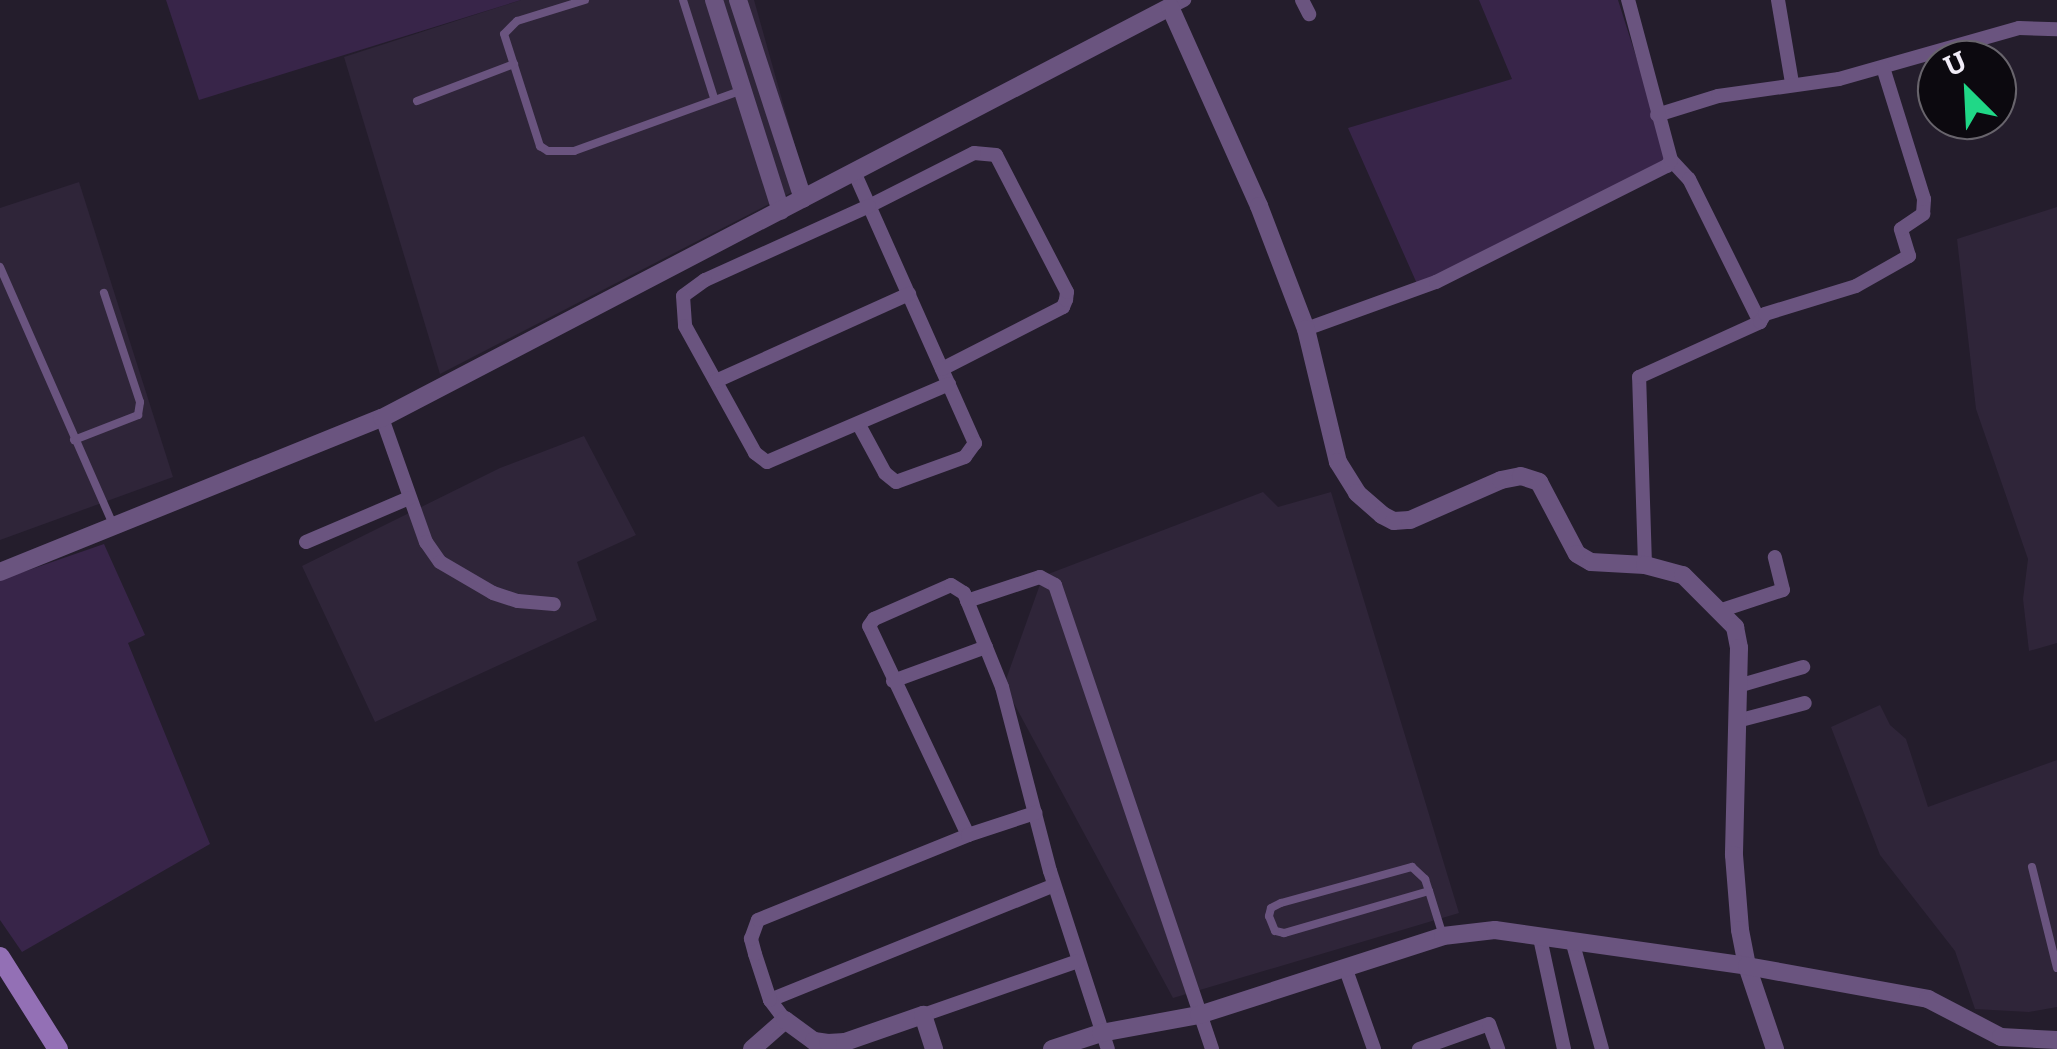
<!DOCTYPE html>
<style>
body{margin:0}
#map{position:relative;width:2057px;height:1049px;overflow:hidden;background:#241d2c;font-family:Bitter,serif}
div>[style]{position:absolute}
.built>*{inset:0;background:#2f2539}
.green>*{inset:0;background:#382549}
.service>*{height:8px;margin:-4px;padding:0 4px;transform-origin:4px;border-radius:4px;background:#6a547f}
.minor>*{height:14px;margin:-7px;padding:0 7px;transform-origin:7px;border-radius:7px;background:#6a547f}
.tertiary>*{height:18px;margin:-9px;padding:0 9px;transform-origin:9px;border-radius:9px;background:#6a547f}
.secondary>*{height:20px;margin:-10px;padding:0 10px;transform-origin:10px;border-radius:10px;background:#9370b5}
span{translate:-50% -50%;white-space:nowrap;text-align:center;line-height:1.15;-webkit-text-stroke:8px #0c090f;paint-order:stroke}
.north{position:absolute;left:1917px;top:40px;width:100px;height:100px;box-sizing:border-box;background:#0c090f;border:2px solid #68646c;border-radius:50%;rotate:336deg;font-size:28px;font-weight:700;line-height:40px;text-align:center;color:#f2edf8}
.north::after{content:'';display:block;margin:auto;width:35px;height:45px;background:#20d887;clip-path:polygon(50% 0,100% 100%,50% 72%,0 100%)}
</style>
<div id="map">
<div class="built">
<i style="clip-path:polygon(521px 0,754px 0,806px 185px,440px 374px,344px 57px)"></i>
<i style="clip-path:polygon(79px 182px,173px 477px,0 540px,0 208px)"></i>
<i style="clip-path:polygon(2057px 207px,2057px 643px,2029px 651px,2023px 599px,2028px 559px,1976px 409px,1957px 239px)"></i>
<i style="clip-path:polygon(584px 436px,636px 535px,577px 562px,597px 620px,375px 722px,302px 566px,500px 468px)"></i>
<i style="clip-path:polygon(1263px 492px,1278px 507px,1331px 492px,1459px 913px,1173px 998px,1004px 685px,1043px 576px)"></i>
<i style="clip-path:polygon(1880px 705px,1890px 725px,1906px 739px,1928px 807px,2057px 760px,2057px 1007px,2029px 1012px,1975px 1009px,1955px 951px,1880px 855px,1831px 727px)"></i>
</div>
<div class="green">
<i style="clip-path:polygon(166px 0,521px 0,199px 100px)"></i>
<i style="clip-path:polygon(1479px 0,1618px 0,1669px 160px,1418px 286px,1348px 128px,1512px 79px)"></i>
<i style="clip-path:polygon(104px 544px,145px 635px,128px 643px,210px 844px,22px 952px,0 920px,0 580px)"></i>
</div>
<div class="service">
<i style="left:585px;top:0;width:71px;rotate:162.8deg"></i>
<i style="left:517px;top:21px;width:18px;rotate:135deg"></i>
<i style="left:504px;top:34px;width:118px;rotate:72.2deg"></i>
<i style="left:540px;top:146px;width:9px;rotate:32deg"></i>
<i style="left:548px;top:151px;width:26px"></i>
<i style="left:574px;top:151px;width:177px;rotate:-19.9deg"></i>
<i style="left:683px;top:0;width:103px;rotate:72.4deg"></i>
<i style="left:417px;top:101px;width:104px;rotate:-20.9deg"></i>
<i style="left:0;top:267px;width:282px;rotate:66.3deg"></i>
<i style="left:74px;top:440px;width:69px;rotate:-21.3deg"></i>
<i style="left:138px;top:415px;width:13px;rotate:-81deg"></i>
<i style="left:140px;top:402px;width:115px;rotate:-108.3deg"></i>
<i style="left:2032px;top:867px;width:104px;rotate:76.1deg"></i>
<i style="left:1429px;top:891px;width:151px;rotate:163.8deg"></i>
<i style="left:1284px;top:933px;width:9px;rotate:-167deg"></i>
<i style="left:1275px;top:931px;width:16px;rotate:-112deg"></i>
<i style="left:1269px;top:916px;width:8px;rotate:-76deg"></i>
<i style="left:1271px;top:908px;width:11px;rotate:-27deg"></i>
<i style="left:1281px;top:903px;width:136px;rotate:-15.4deg"></i>
<i style="left:1412px;top:867px;width:18px;rotate:43deg"></i>
<i style="left:1425px;top:879px;width:13px;rotate:72deg"></i>
<i style="left:1429px;top:891px;width:47px;rotate:72.7deg"></i>
</div>
<div class="minor">
<i style="left:1302px;top:0;width:16px;rotate:63deg"></i>
<i style="left:1778px;top:0;width:84px;rotate:80.4deg"></i>
<i style="left:1170px;top:7px;width:16px;rotate:-27deg"></i>
<i style="left:1657px;top:115px;width:64px;rotate:-17.3deg"></i>
<i style="left:1718px;top:96px;width:122px;rotate:-8deg"></i>
<i style="left:1839px;top:79px;width:187px;rotate:-15.8deg"></i>
<i style="left:2019px;top:28px;width:38px;rotate:2deg"></i>
<i style="left:1671px;top:160px;width:26px;rotate:47deg"></i>
<i style="left:1689px;top:179px;width:160px;rotate:63.6deg"></i>
<i style="left:855px;top:174px;width:295px;rotate:66deg"></i>
<i style="left:975px;top:443px;width:17px;rotate:126deg"></i>
<i style="left:965px;top:457px;width:73px;rotate:160.1deg"></i>
<i style="left:896px;top:482px;width:14px;rotate:-141deg"></i>
<i style="left:885px;top:473px;width:55px;rotate:-118.4deg"></i>
<i style="left:1306px;top:329px;width:138px;rotate:-19.9deg"></i>
<i style="left:1436px;top:282px;width:258px;rotate:-26.7deg"></i>
<i style="left:1667px;top:166px;width:7px;rotate:-56deg"></i>
<i style="left:1671px;top:160px;width:166px;rotate:-105deg"></i>
<i style="left:942px;top:369px;width:136px;rotate:-27.1deg"></i>
<i style="left:1063px;top:307px;width:8px;rotate:-67deg"></i>
<i style="left:1066px;top:300px;width:8px;rotate:-83deg"></i>
<i style="left:1067px;top:292px;width:154px;rotate:-117.4deg"></i>
<i style="left:996px;top:155px;width:22px;rotate:-175deg"></i>
<i style="left:974px;top:153px;width:118px;rotate:153.2deg"></i>
<i style="left:869px;top:206px;width:180px;rotate:155.7deg"></i>
<i style="left:705px;top:280px;width:27px;rotate:144deg"></i>
<i style="left:683px;top:296px;width:30px;rotate:86deg"></i>
<i style="left:685px;top:326px;width:145px;rotate:61.1deg"></i>
<i style="left:755px;top:453px;width:15px;rotate:37deg"></i>
<i style="left:767px;top:462px;width:198px;rotate:-23.2deg"></i>
<i style="left:716px;top:381px;width:212px;rotate:-24.3deg"></i>
<i style="left:382px;top:418px;width:132px;rotate:70.5deg"></i>
<i style="left:426px;top:542px;width:24px;rotate:55deg"></i>
<i style="left:440px;top:562px;width:61px;rotate:30.3deg"></i>
<i style="left:493px;top:593px;width:26px;rotate:18deg"></i>
<i style="left:518px;top:601px;width:36px;rotate:5deg"></i>
<i style="left:306px;top:542px;width:112px;rotate:-23.1deg"></i>
<i style="left:1645px;top:565px;width:188px;rotate:-91.8deg"></i>
<i style="left:1639px;top:377px;width:133px;rotate:-24.4deg"></i>
<i style="left:1760px;top:322px;width:9px;rotate:-58deg"></i>
<i style="left:1765px;top:314px;width:95px;rotate:-17.1deg"></i>
<i style="left:1856px;top:286px;width:61px;rotate:-29.5deg"></i>
<i style="left:1909px;top:256px;width:28px;rotate:-107deg"></i>
<i style="left:1901px;top:229px;width:27px;rotate:-34deg"></i>
<i style="left:1923px;top:214px;width:15px;rotate:-86deg"></i>
<i style="left:1924px;top:199px;width:138px;rotate:-107.3deg"></i>
<i style="left:967px;top:601px;width:77px;rotate:-18.2deg"></i>
<i style="left:1040px;top:577px;width:17px;rotate:28deg"></i>
<i style="left:1055px;top:585px;width:490px;rotate:71.3deg"></i>
<i style="left:1722px;top:610px;width:64px;rotate:-18.2deg"></i>
<i style="left:1783px;top:590px;width:34px;rotate:-104deg"></i>
<i style="left:893px;top:681px;width:99px;rotate:-20.1deg"></i>
<i style="left:1738px;top:686px;width:68px;rotate:-16.3deg"></i>
<i style="left:1737px;top:721px;width:70px;rotate:-14.8deg"></i>
<i style="left:968px;top:835px;width:231px;rotate:-115.3deg"></i>
<i style="left:869px;top:626px;width:9px;rotate:-54deg"></i>
<i style="left:874px;top:619px;width:84px;rotate:-23.8deg"></i>
<i style="left:951px;top:585px;width:15px;rotate:32deg"></i>
<i style="left:964px;top:593px;width:101px;rotate:68deg"></i>
<i style="left:1002px;top:687px;width:190px;rotate:75.4deg"></i>
<i style="left:1050px;top:871px;width:187px;rotate:72deg"></i>
<i style="left:1540px;top:938px;width:114px;rotate:77.8deg"></i>
<i style="left:1573px;top:944px;width:109px;rotate:74.6deg"></i>
<i style="left:1345px;top:967px;width:87px;rotate:70.5deg"></i>
<i style="left:770px;top:1000px;width:306px;rotate:-22deg"></i>
<i style="left:923px;top:1015px;width:164px;rotate:-19.2deg"></i>
<i style="left:785px;top:1020px;width:25px;rotate:-127deg"></i>
<i style="left:770px;top:1000px;width:48px;rotate:-108.1deg"></i>
<i style="left:755px;top:954px;width:16px;rotate:-105deg"></i>
<i style="left:751px;top:939px;width:20px;rotate:-70deg"></i>
<i style="left:758px;top:920px;width:227px;rotate:-22deg"></i>
<i style="left:968px;top:835px;width:71px;rotate:-18.2deg"></i>
<i style="left:1419px;top:1049px;width:74px;rotate:-19.7deg"></i>
<i style="left:1489px;top:1024px;width:27px;rotate:70deg"></i>
</div>
<div class="tertiary">
<i style="left:714px;top:0;width:221px;rotate:72.4deg"></i>
<i style="left:738px;top:0;width:209px;rotate:71.9deg"></i>
<i style="left:0;top:572px;width:412px;rotate:-22deg"></i>
<i style="left:382px;top:418px;width:889px;rotate:-27.55deg"></i>
<i style="left:1170px;top:7px;width:218px;rotate:65.9deg"></i>
<i style="left:1259px;top:206px;width:132px;rotate:69.1deg"></i>
<i style="left:1306px;top:329px;width:137px;rotate:76.5deg"></i>
<i style="left:1338px;top:462px;width:36px;rotate:58deg"></i>
<i style="left:1357px;top:493px;width:33px;rotate:41deg"></i>
<i style="left:1382px;top:515px;width:13px;rotate:27deg"></i>
<i style="left:1394px;top:521px;width:16px;rotate:-4deg"></i>
<i style="left:1410px;top:520px;width:99px;rotate:-23.7deg"></i>
<i style="left:1501px;top:480px;width:20px;rotate:-11deg"></i>
<i style="left:1521px;top:476px;width:19px;rotate:18deg"></i>
<i style="left:1539px;top:482px;width:81px;rotate:62.2deg"></i>
<i style="left:1577px;top:554px;width:16px;rotate:30deg"></i>
<i style="left:1591px;top:562px;width:54px;rotate:3.2deg"></i>
<i style="left:1645px;top:565px;width:39px;rotate:15deg"></i>
<i style="left:1683px;top:575px;width:74px;rotate:45deg"></i>
<i style="left:1735px;top:627px;width:21px;rotate:79deg"></i>
<i style="left:1739px;top:648px;width:207px;rotate:91.4deg"></i>
<i style="left:1734px;top:855px;width:75px;rotate:85.4deg"></i>
<i style="left:1740px;top:930px;width:37px;rotate:79deg"></i>
<i style="left:1747px;top:966px;width:88px;rotate:71.4deg"></i>
<i style="left:752px;top:1049px;width:44px;rotate:-41.3deg"></i>
<i style="left:785px;top:1020px;width:36px;rotate:36deg"></i>
<i style="left:814px;top:1041px;width:14px;rotate:8deg"></i>
<i style="left:828px;top:1043px;width:17px;rotate:-3deg"></i>
<i style="left:845px;top:1042px;width:83px;rotate:-19.1deg"></i>
<i style="left:923px;top:1015px;width:36px;rotate:72deg"></i>
<i style="left:1052px;top:1049px;width:52px;rotate:-18.1deg"></i>
<i style="left:1101px;top:1033px;width:100px;rotate:-10.4deg"></i>
<i style="left:1199px;top:1015px;width:256px;rotate:-17.9deg"></i>
<i style="left:1443px;top:936px;width:52px;rotate:-6.6deg"></i>
<i style="left:1495px;top:930px;width:255px;rotate:8.1deg"></i>
<i style="left:1747px;top:966px;width:184px;rotate:10.3deg"></i>
<i style="left:1928px;top:999px;width:82px;rotate:27.5deg"></i>
<i style="left:2001px;top:1037px;width:56px;rotate:3.1deg"></i>
</div>
<div class="secondary">
<i style="left:0;top:957px;width:109px;rotate:57.8deg"></i>
</div>
<div class="north">U</div>
</div>
